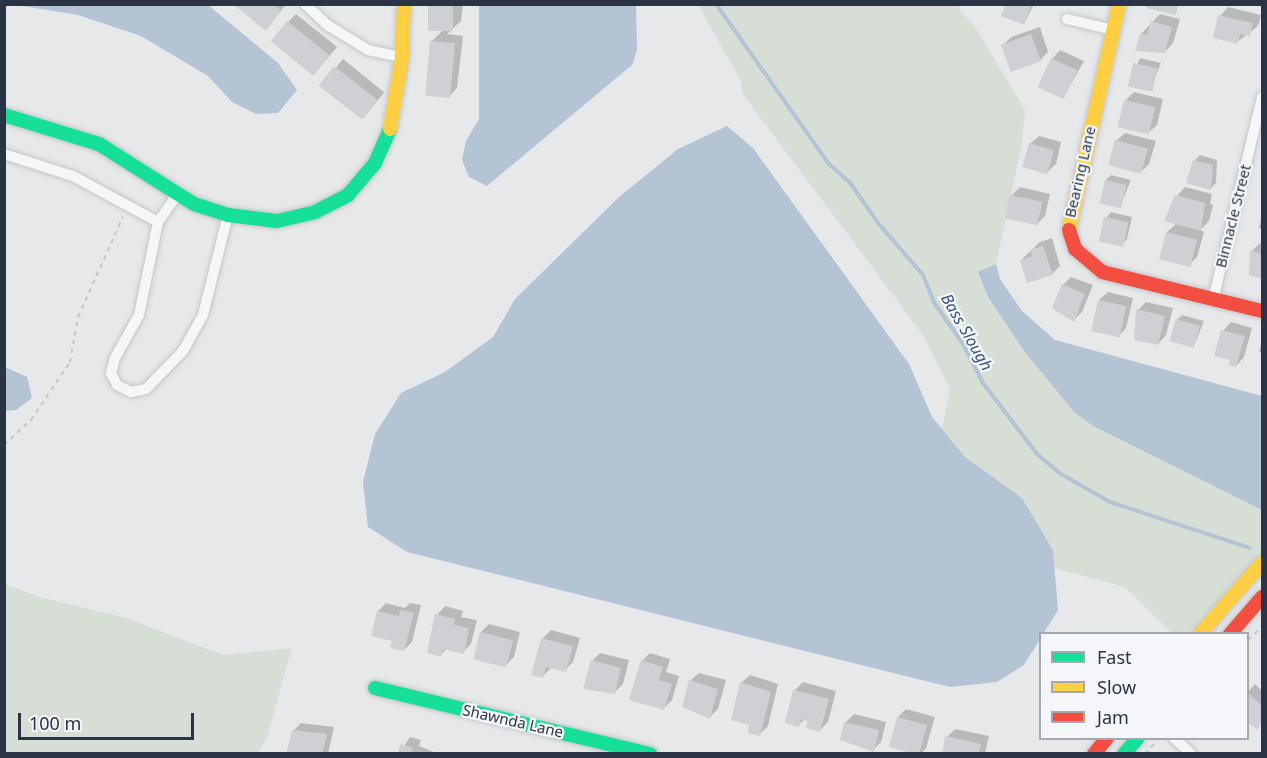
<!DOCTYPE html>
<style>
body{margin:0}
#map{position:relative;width:1267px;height:758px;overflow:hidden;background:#e6e8ea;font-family:"Noto Sans",sans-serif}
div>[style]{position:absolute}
.green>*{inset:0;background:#d6ded6}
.water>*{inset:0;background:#b4c4d5}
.shadow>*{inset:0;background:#0003;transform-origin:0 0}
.stream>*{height:4px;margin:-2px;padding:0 2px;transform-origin:2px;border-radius:2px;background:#b4c4d5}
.building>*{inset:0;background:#ced0d3;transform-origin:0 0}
.path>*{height:2px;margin-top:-1px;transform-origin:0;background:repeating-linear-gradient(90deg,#c5c6ca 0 4.5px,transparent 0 9px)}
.roads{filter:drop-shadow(0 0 2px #c4c6c8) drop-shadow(0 0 2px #c4c6c8)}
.street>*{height:10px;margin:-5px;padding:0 5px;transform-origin:5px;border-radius:5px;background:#f5f6f7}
.fast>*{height:14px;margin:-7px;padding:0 7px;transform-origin:7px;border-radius:7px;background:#16e098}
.slow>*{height:14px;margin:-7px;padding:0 7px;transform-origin:7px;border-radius:7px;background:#ffcf43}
.jam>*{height:14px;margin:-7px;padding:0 7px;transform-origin:7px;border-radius:7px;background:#f24e42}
span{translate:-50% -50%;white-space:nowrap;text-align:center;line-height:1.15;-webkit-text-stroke:4.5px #f4f6f9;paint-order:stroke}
.street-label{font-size:15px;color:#2b3445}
.water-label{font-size:16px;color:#34527a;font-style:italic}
.frame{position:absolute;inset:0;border:6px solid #2b3445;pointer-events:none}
.legend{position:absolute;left:1039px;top:632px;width:210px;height:108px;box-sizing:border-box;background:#f4f6f9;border:2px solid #a4a8b1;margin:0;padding:8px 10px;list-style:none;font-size:18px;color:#2b3445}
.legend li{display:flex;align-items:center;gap:12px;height:30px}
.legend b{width:30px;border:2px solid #a4a8b1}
.scale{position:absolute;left:18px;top:713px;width:176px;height:27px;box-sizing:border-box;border:3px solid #2b3445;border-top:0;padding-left:8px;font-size:18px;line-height:21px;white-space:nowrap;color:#2b3445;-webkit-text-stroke:4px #f4f6f9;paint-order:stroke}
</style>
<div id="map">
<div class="green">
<i style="clip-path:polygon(698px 5px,960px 5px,959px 10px,974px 25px,1025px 110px,1022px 144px,996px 264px,979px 273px,988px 297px,1024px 351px,1074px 412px,1093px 426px,1262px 510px,1262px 553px,1191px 633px,1172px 633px,1125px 587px,1054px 568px,1053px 549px,1022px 498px,965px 457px,942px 429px,950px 389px,923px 335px,742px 93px,741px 81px)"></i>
<i style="clip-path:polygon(4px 584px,40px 597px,126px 618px,223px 655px,292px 648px,267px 738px,258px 753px,5px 753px)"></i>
</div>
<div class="water">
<i style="clip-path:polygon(17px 5px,208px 5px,278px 63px,297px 90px,278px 113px,256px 114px,232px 102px,208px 76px,141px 36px,78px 15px)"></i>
<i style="clip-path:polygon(479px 5px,636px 5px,637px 50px,632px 65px,487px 186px,469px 177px,462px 160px,466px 141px,479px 119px)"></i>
<i style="clip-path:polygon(727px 126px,753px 148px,909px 364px,932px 417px,965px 457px,1022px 498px,1053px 550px,1058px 610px,1024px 665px,997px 682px,950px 687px,407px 552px,368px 527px,363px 482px,375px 434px,401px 393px,445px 372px,493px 337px,515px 299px,618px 198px,678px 149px)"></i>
<i style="clip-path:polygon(996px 264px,1000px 279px,1022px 311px,1055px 340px,1262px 396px,1262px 510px,1093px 426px,1074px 412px,1024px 351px,988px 297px,978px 272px)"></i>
<i style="clip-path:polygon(5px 367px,27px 377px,32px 398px,16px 410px,5px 411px)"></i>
</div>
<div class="shadow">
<i style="clip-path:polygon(235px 4px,286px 4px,266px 29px)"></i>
<i style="clip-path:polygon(429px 4px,463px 4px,461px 21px,447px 34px,463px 36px,457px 88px,449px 97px,431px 42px,442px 31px)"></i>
<i style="clip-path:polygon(1008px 4px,1034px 4px,1024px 24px)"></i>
<i style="clip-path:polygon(1228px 7px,1261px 15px,1258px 26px,1237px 42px,1220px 16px)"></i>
<i style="clip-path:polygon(296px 14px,337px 47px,322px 65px,288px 22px)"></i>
<i style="clip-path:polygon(1160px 14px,1180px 19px,1173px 43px,1165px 52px,1141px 34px)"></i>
<i style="clip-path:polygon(1040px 27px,1048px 52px,1040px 60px,1003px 45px,1011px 37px)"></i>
<i style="clip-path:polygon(1060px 50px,1084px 61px,1063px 98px,1052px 59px)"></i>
<i style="clip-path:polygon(1140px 58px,1161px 63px,1150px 90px,1129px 85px)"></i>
<i style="left:343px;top:59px;width:53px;height:34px;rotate:39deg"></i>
<i style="clip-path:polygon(1134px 92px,1163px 99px,1157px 125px,1148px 133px,1126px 100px)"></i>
<i style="clip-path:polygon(1125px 133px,1156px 141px,1149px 164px,1141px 172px,1116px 141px)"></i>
<i style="clip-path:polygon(1039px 136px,1061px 142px,1056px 164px,1047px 172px,1030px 144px)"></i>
<i style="clip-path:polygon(1200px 155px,1217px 160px,1216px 183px,1211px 188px,1195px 160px)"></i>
<i style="clip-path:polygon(1111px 175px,1131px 180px,1120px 207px,1106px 180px)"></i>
<i style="clip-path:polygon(1020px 187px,1050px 194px,1045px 216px,1037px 224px,1011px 196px)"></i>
<i style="clip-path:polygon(1185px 187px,1212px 194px,1210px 204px,1213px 205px,1209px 221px,1200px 230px,1204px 232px,1197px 257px,1189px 265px,1164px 259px,1167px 232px,1177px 223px,1177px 196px)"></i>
<i style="clip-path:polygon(1111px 212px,1132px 217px,1127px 239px,1122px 245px,1106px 218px)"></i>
<i style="clip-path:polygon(1262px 214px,1262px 229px,1259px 228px)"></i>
<i style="clip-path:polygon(1052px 238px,1060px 266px,1052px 274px,1021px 260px,1040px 242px)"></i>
<i style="clip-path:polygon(1260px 243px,1262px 244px,1262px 277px,1251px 274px,1252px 251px)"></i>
<i style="clip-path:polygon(1071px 277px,1093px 285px,1082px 312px,1074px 320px,1065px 317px,1063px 285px)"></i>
<i style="clip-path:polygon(1108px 292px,1133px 298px,1126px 328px,1118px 337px,1092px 330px,1099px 300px)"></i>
<i style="clip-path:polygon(1146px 302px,1173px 308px,1166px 335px,1158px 344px,1138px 310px)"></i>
<i style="clip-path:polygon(1182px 315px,1204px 321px,1194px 346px,1177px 320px)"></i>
<i style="clip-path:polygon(1231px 322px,1252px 328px,1244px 357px,1236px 366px,1223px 331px)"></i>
<i style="clip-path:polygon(1262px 339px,1262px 353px,1259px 352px)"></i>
<i style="clip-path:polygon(386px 603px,405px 608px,410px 603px,421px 605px,412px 642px,404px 650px,378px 611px)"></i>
<i style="clip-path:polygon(445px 606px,463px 611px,461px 617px,477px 620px,471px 644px,463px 652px,447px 648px,441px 655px,437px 615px)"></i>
<i style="clip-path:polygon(489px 624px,520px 632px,514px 657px,506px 665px,481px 632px)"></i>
<i style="clip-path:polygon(551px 630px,580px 638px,573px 662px,565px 670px,551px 668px,543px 676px,542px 639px)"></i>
<i style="clip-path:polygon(600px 653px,629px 660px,623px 684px,615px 692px,592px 661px)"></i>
<i style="clip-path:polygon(650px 653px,670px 659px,666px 672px,679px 676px,672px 700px,664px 708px,642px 661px)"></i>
<i style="clip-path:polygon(699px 673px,726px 680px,718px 709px,710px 717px,690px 681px)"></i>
<i style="clip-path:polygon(750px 675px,778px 684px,768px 726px,760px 734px,751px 724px,741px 683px)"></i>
<i style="clip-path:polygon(803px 682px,836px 691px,828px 722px,820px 730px,805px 719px,798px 725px,787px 722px,795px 690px)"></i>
<i style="clip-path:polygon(1255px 684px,1262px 691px,1262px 722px,1257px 728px,1251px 723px,1248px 726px,1248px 692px)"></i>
<i style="clip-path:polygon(906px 709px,935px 717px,926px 748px,921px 754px,891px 746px,898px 717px)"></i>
<i style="clip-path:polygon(854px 714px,886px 722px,881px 742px,873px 750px,845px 723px)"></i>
<i style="clip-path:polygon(301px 723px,334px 727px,328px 754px,288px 754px,293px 731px)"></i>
<i style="clip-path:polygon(955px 729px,989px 736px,985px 754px,943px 754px,947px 737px)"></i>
<i style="clip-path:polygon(410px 737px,421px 740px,419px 746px,439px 754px,399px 754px)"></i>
</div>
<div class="stream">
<i style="left:716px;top:4px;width:196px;rotate:54.8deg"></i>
<i style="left:829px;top:164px;width:30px;rotate:42deg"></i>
<i style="left:851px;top:184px;width:47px;rotate:55.3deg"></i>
<i style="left:878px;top:223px;width:69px;rotate:49.1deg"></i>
<i style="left:923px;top:275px;width:31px;rotate:68deg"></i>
<i style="left:935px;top:304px;width:49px;rotate:55deg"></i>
<i style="left:963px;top:344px;width:44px;rotate:62.9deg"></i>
<i style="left:983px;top:383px;width:89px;rotate:52.7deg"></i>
<i style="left:1037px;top:454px;width:31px;rotate:40deg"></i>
<i style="left:1061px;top:474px;width:56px;rotate:29.7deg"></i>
<i style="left:1110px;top:502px;width:147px;rotate:18.2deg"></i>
</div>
<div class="building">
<i style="clip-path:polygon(233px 4px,274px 4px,281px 11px,266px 31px)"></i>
<i style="left:428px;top:4px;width:25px;height:27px"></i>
<i style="clip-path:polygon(1006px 4px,1032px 4px,1024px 25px,1001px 16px)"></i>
<i style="clip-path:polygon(1147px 4px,1178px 4px,1176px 15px,1146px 8px)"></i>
<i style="clip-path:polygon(1218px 15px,1253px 23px,1250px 36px,1240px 34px,1238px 44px,1213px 38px)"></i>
<i style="left:287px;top:21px;width:55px;height:26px;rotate:39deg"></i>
<i style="clip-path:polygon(1151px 21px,1172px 27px,1165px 53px,1135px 51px,1140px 34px,1147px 35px)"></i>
<i style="left:1031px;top:34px;width:29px;height:32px;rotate:70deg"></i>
<i style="left:430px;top:41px;width:25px;height:55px;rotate:5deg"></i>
<i style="left:1051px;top:58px;width:29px;height:32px;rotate:25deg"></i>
<i style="left:1133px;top:63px;width:25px;height:24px;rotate:12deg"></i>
<i style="left:334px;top:66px;width:55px;height:25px;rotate:38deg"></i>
<i style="left:1124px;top:100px;width:32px;height:28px;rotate:13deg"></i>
<i style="left:1115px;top:140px;width:34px;height:26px;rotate:15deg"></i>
<i style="left:1029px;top:143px;width:26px;height:25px;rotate:16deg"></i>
<i style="clip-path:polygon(1193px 160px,1213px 165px,1211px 190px,1186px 183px)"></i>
<i style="left:1105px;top:180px;width:22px;height:24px;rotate:13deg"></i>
<i style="left:1010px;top:195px;width:33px;height:24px;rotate:12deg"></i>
<i style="clip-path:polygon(1175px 195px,1205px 203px,1201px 231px,1164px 221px)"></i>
<i style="left:1104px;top:217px;width:25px;height:25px;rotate:12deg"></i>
<i style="left:1166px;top:232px;width:32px;height:28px;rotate:14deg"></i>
<i style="clip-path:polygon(1043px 246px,1053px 275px,1027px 283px,1020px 260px,1032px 256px,1030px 250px)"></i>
<i style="clip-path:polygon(1250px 250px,1262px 254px,1262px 279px,1249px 275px)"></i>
<i style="clip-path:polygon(1062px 284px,1085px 294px,1074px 322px,1052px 308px)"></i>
<i style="left:1098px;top:300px;width:29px;height:32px;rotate:12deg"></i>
<i style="clip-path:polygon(1136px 309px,1165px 316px,1158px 345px,1134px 340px)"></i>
<i style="left:1176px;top:319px;width:25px;height:23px;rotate:16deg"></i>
<i style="clip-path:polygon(1221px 330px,1245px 336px,1236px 367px,1228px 365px,1230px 360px,1214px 356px)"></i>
<i style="clip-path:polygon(400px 610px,414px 613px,404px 651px,390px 648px,392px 641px,371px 636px,377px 611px,399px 616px)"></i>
<i style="clip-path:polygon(435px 614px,455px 619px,454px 625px,469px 628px,464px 654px,443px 649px,441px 657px,427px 653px)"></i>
<i style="left:480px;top:632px;width:34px;height:28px;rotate:14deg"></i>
<i style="clip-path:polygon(541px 638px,573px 646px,566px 672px,546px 667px,543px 678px,531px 675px)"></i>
<i style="clip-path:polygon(591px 660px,621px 668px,615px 694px,583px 689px)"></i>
<i style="clip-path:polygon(641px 660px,663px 667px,659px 680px,672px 684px,664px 710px,629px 700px)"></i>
<i style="clip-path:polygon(689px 680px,718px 689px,710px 719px,682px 707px)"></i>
<i style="clip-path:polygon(740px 682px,771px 692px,760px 736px,748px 733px,749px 725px,731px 720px)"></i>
<i style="clip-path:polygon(793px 690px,829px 699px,820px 732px,806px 728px,808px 721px,801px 719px,799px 727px,785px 723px)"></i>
<i style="clip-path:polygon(1248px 693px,1262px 706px,1262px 723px,1257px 730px,1250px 724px,1248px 727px)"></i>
<i style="left:897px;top:717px;width:31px;height:31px;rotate:15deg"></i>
<i style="clip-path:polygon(844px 722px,879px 730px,874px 752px,840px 740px)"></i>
<i style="clip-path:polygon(292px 730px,327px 734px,322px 754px,286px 754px)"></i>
<i style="clip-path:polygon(945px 736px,981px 744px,979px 754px,942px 754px)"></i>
<i style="clip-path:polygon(400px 744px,413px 748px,412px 754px,398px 754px)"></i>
</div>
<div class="path">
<i style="left:4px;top:445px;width:37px;rotate:-43deg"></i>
<i style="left:31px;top:420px;width:70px;rotate:-56.1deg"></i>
<i style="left:70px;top:362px;width:46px;rotate:-79.9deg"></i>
<i style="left:78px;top:317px;width:110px;rotate:-65.8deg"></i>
<i style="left:1248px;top:640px;width:19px;rotate:-43deg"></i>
<i style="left:1145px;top:754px;width:21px;rotate:-49deg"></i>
</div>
<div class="roads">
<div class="street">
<i style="left:305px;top:4px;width:33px;rotate:43deg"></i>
<i style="left:329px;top:26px;width:46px;rotate:31.6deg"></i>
<i style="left:368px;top:50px;width:35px;rotate:12deg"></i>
<i style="left:1067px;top:19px;width:47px;rotate:13.4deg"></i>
<i style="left:4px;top:154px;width:72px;rotate:17.7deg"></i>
<i style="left:73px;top:176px;width:97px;rotate:28.4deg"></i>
<i style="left:158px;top:222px;width:35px;rotate:-55deg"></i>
<i style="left:158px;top:222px;width:95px;rotate:101.5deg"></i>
<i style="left:139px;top:315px;width:49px;rotate:119.2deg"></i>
<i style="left:115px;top:358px;width:16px;rotate:105deg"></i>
<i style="left:111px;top:373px;width:13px;rotate:63deg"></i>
<i style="left:117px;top:385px;width:16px;rotate:27deg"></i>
<i style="left:131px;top:392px;width:15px;rotate:-11deg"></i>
<i style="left:146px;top:389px;width:53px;rotate:-45.8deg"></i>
<i style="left:183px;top:351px;width:41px;rotate:-60.9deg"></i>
<i style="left:203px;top:315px;width:103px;rotate:-76deg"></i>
<i style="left:1213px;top:300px;width:209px;rotate:-76.4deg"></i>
<i style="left:1174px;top:738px;width:23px;rotate:43deg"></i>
</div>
<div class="fast">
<i style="left:4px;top:115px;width:99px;rotate:17deg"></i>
<i style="left:99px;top:144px;width:112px;rotate:32.3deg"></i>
<i style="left:194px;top:204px;width:36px;rotate:18deg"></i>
<i style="left:228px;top:215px;width:49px;rotate:7deg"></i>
<i style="left:277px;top:221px;width:39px;rotate:-13deg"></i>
<i style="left:315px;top:212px;width:37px;rotate:-27deg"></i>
<i style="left:348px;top:195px;width:42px;rotate:-49.8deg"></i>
<i style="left:375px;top:163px;width:37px;rotate:-66deg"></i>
<i style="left:375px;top:688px;width:283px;rotate:13.5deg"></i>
<i style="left:1124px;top:754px;width:21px;rotate:-49deg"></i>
</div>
<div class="slow">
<i style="left:390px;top:129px;width:73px;rotate:-80.5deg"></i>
<i style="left:402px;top:57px;width:53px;rotate:-87.8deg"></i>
<i style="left:1069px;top:230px;width:231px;rotate:-77.5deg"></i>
<i style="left:1200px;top:634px;width:94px;rotate:-48.9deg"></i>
</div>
<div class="jam">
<i style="left:1069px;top:230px;width:20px;rotate:72deg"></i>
<i style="left:1075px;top:249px;width:35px;rotate:40deg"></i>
<i style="left:1102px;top:272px;width:165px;rotate:13.7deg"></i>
<i style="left:1230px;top:634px;width:49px;rotate:-49.1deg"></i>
<i style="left:1094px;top:754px;width:21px;rotate:-51deg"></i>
</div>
</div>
<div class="street-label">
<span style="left:1080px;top:172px;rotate:-77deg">Bearing Lane</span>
<span style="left:1233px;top:216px;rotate:-76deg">Binnacle Street</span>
<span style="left:513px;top:721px;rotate:13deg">Shawnda Lane</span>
</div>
<div class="water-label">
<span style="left:967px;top:332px;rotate:60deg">Bass Slough</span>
</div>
<div class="frame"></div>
<ul class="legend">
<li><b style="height:8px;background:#16e098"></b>Fast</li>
<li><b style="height:8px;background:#ffcf43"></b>Slow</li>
<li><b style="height:8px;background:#f24e42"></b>Jam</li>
</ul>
<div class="scale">100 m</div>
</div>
